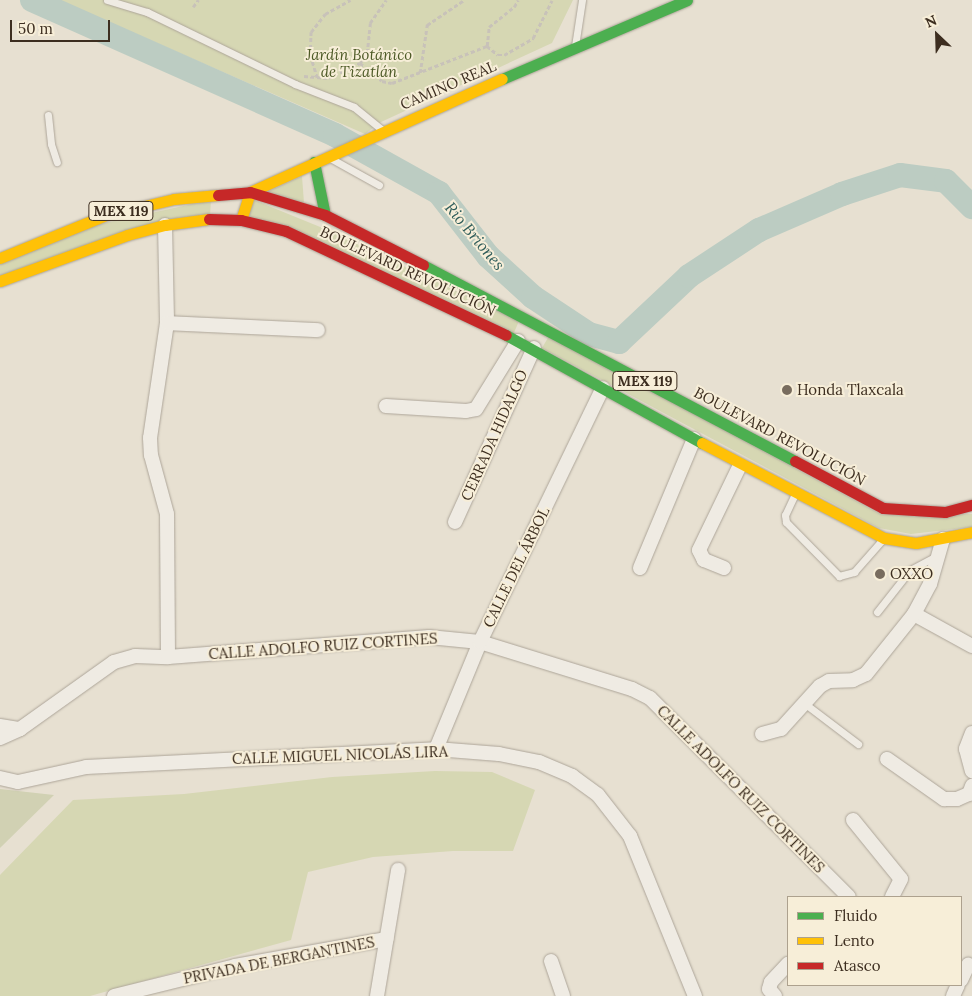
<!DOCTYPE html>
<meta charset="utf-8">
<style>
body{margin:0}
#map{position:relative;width:972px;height:996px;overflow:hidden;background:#e7e0d1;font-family:Lora,serif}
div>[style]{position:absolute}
.green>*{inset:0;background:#d6d7b3}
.cemetery>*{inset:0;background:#d1d1b3}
.river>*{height:24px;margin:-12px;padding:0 12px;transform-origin:12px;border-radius:12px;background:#bcccc2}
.path>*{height:2.5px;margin-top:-1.25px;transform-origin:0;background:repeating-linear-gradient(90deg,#c8c2b9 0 4px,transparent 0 6.5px)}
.roads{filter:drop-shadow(0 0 1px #ada599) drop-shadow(0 0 1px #ada599)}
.lane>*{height:7px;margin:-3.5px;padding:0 3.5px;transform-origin:3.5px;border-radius:3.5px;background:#efebe3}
.street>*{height:14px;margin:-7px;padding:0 7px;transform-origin:7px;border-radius:7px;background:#efebe3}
.fast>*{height:11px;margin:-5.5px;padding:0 5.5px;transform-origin:5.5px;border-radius:5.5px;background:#4caf50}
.slow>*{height:11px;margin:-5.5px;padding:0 5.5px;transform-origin:5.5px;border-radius:5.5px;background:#ffc107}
.jam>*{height:11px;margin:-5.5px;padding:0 5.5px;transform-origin:5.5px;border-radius:5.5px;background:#c62828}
.dots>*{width:14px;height:14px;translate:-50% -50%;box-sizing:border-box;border:2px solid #f7eed8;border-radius:50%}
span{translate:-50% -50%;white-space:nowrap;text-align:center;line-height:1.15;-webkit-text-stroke:4px #f7eed8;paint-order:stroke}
.shield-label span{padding:1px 4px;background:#f7eed8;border:1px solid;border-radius:4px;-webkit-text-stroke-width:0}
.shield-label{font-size:14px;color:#3d2e20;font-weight:700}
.park-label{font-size:15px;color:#4d5a26;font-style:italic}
.street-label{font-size:15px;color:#3d2e20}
.poi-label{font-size:15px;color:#3d2e20}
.left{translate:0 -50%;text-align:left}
.water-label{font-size:16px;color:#2f5d5a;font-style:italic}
.legend{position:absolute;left:787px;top:896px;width:175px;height:90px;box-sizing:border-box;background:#f7eed8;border:1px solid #ada18e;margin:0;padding:6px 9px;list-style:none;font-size:15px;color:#3d2e20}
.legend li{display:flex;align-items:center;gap:10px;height:25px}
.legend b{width:25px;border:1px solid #ada18e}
.north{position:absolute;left:912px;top:10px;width:50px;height:50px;-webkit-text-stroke:4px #f7eed8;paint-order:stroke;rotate:336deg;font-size:14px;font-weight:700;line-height:20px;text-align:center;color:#3d2e20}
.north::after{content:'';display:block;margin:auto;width:18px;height:22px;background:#3d2e20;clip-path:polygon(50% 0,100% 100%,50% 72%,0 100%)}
.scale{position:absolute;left:10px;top:20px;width:100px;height:22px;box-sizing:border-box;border:2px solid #3d2e20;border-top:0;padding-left:6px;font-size:15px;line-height:18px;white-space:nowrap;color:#3d2e20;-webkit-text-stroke:4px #f7eed8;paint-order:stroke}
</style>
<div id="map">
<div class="green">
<i style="clip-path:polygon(58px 0,573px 0,552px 43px,381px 122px,365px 134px)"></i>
<i style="clip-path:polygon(302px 176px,304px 203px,267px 192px)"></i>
<i style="clip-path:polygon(211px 200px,210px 216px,0 278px,0 262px,100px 224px)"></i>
<i style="clip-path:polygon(254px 200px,330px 231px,519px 321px,513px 335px,248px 217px)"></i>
<i style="clip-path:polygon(549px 336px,882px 515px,972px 514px,972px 527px,911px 534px,879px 528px,542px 348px)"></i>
<i style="clip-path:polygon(435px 771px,492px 772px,535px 790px,513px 851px,453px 851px,373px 857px,308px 872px,291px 940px,90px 996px,0 996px,0 875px,73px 800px,184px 794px,332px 777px)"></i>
</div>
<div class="cemetery">
<i style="clip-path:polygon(0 789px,54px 795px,0 848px)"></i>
</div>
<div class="river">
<i style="left:32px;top:0;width:332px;rotate:24deg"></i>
<i style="left:335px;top:135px;width:119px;rotate:29.1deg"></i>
<i style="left:439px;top:193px;width:80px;rotate:52.1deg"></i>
<i style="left:488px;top:256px;width:61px;rotate:42.3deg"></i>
<i style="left:533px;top:297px;width:67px;rotate:33.5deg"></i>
<i style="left:589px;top:334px;width:31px;rotate:15deg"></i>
<i style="left:619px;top:342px;width:96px;rotate:-43.3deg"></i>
<i style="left:689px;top:276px;width:84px;rotate:-33.3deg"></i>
<i style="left:759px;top:230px;width:90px;rotate:-23.4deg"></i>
<i style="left:842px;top:194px;width:61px;rotate:-18.1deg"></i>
<i style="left:900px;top:175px;width:46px;rotate:7.4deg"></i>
<i style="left:946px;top:181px;width:37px;rotate:45deg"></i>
</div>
<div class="path">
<i style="left:193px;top:7px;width:9px;rotate:-54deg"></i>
<i style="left:487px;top:46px;width:19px;rotate:-84deg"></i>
<i style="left:489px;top:27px;width:32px;rotate:-39deg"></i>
<i style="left:514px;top:7px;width:8px;rotate:-60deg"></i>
<i style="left:360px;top:63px;width:12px;rotate:-55deg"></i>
<i style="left:367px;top:53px;width:30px;rotate:-84deg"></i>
<i style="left:370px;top:23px;width:28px;rotate:-55deg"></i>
<i style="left:420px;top:73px;width:49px;rotate:-81.7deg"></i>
<i style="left:427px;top:25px;width:45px;rotate:-34deg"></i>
<i style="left:304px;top:76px;width:24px;rotate:5deg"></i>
<i style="left:328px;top:78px;width:35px;rotate:-25deg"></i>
<i style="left:360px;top:63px;width:28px;rotate:39deg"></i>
<i style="left:382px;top:81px;width:10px;rotate:11deg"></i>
<i style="left:392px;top:83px;width:102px;rotate:-21.3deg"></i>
<i style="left:487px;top:46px;width:14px;rotate:39deg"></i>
<i style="left:498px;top:55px;width:6px"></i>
<i style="left:504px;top:55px;width:34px;rotate:-30deg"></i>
<i style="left:533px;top:38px;width:42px;rotate:-63.4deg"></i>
<i style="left:317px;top:78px;width:24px;rotate:-107deg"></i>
<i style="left:310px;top:55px;width:23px;rotate:-88deg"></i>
<i style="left:311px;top:32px;width:23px;rotate:-52deg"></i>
<i style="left:325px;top:14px;width:29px;rotate:-29deg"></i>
</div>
<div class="roads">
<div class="lane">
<i style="left:107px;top:0;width:42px;rotate:16.7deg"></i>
<i style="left:147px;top:12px;width:165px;rotate:25.9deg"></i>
<i style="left:295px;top:84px;width:63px;rotate:21.3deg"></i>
<i style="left:354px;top:107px;width:36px;rotate:39deg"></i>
<i style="left:575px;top:46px;width:47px;rotate:-81.3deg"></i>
<i style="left:48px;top:115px;width:29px;rotate:84deg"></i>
<i style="left:51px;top:144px;width:19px;rotate:72deg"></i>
<i style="left:330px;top:158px;width:56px;rotate:28.9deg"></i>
<i style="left:794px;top:496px;width:21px;rotate:115deg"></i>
<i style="left:785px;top:515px;width:7px;rotate:82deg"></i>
<i style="left:786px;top:522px;width:76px;rotate:45.5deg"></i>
<i style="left:839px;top:576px;width:16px;rotate:-15deg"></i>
<i style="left:854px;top:572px;width:44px;rotate:-48.7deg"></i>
<i style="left:877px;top:612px;width:53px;rotate:-51.8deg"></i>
<i style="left:910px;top:570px;width:32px;rotate:-28deg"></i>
<i style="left:804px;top:703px;width:68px;rotate:37.2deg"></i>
</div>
<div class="street">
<i style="left:165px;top:225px;width:98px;rotate:88.8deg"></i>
<i style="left:167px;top:323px;width:116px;rotate:98.4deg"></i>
<i style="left:150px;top:438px;width:17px;rotate:87deg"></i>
<i style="left:151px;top:455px;width:61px;rotate:74.8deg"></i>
<i style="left:167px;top:514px;width:143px;rotate:89.6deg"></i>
<i style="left:167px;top:323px;width:151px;rotate:2.7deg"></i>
<i style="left:386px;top:406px;width:80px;rotate:3.6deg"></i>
<i style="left:466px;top:411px;width:10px;rotate:-11deg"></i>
<i style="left:476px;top:409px;width:80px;rotate:-58.3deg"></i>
<i style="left:455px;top:522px;width:191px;rotate:-65.6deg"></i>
<i style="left:640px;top:568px;width:140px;rotate:-67.3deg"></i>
<i style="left:724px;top:568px;width:22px;rotate:-158deg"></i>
<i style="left:704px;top:560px;width:11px;rotate:-117deg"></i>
<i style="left:699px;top:550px;width:94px;rotate:-64.2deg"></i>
<i style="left:914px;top:614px;width:66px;rotate:28.9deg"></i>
<i style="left:0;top:726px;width:20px;rotate:9deg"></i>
<i style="left:972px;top:733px;width:17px;rotate:111deg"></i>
<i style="left:966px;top:749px;width:23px;rotate:75deg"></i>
<i style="left:762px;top:734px;width:20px;rotate:-15deg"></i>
<i style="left:781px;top:729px;width:58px;rotate:-47.8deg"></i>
<i style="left:820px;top:686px;width:10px;rotate:-29deg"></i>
<i style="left:829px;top:681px;width:24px;rotate:-2deg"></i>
<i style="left:853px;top:680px;width:14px;rotate:-25deg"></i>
<i style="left:866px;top:674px;width:77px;rotate:-51.3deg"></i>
<i style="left:914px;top:614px;width:34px;rotate:-62deg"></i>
<i style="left:930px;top:584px;width:47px;rotate:-73.9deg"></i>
<i style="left:0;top:738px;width:22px;rotate:-24deg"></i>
<i style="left:20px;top:729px;width:115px;rotate:-35.5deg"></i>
<i style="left:114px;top:662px;width:22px;rotate:-16deg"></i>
<i style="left:135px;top:656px;width:33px;rotate:2deg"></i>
<i style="left:168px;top:657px;width:262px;rotate:-4.4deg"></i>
<i style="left:429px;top:637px;width:51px;rotate:5.6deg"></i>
<i style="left:480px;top:642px;width:159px;rotate:17.2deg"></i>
<i style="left:632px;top:689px;width:20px;rotate:27deg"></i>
<i style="left:650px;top:698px;width:281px;rotate:45deg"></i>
<i style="left:436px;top:749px;width:116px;rotate:-67.6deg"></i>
<i style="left:480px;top:642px;width:282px;rotate:-64.2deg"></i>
<i style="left:887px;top:759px;width:70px;rotate:35.1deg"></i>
<i style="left:944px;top:799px;width:13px"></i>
<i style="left:957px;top:799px;width:13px;rotate:-23deg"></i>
<i style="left:969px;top:794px;width:9px;rotate:-69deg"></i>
<i style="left:0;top:778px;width:18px;rotate:13deg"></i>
<i style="left:18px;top:782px;width:70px;rotate:-12.4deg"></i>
<i style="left:86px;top:767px;width:350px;rotate:-2.9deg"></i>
<i style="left:436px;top:749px;width:63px;rotate:4.5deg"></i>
<i style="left:499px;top:754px;width:41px;rotate:11.3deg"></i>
<i style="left:539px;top:762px;width:36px;rotate:23deg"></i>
<i style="left:572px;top:776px;width:32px;rotate:36deg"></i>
<i style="left:598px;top:795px;width:52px;rotate:52deg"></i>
<i style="left:630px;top:836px;width:173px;rotate:67.9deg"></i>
<i style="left:853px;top:820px;width:76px;rotate:50.9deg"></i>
<i style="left:901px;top:879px;width:20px;rotate:117deg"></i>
<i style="left:551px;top:961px;width:37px;rotate:71deg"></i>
<i style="left:961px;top:980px;width:17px;rotate:-65deg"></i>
<i style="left:114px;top:996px;width:125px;rotate:-13.9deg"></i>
<i style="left:235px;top:966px;width:154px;rotate:-10.1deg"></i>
<i style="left:377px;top:996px;width:128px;rotate:-80.5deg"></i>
<i style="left:775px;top:996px;width:9px;rotate:-131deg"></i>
<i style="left:769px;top:989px;width:7px;rotate:-74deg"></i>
<i style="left:771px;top:982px;width:25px;rotate:-47deg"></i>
<i style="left:953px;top:996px;width:12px;rotate:-66deg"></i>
</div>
<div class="fast">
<i style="left:502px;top:79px;width:201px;rotate:-23.1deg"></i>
<i style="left:314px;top:162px;width:54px;rotate:78.3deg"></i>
<i style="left:423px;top:265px;width:420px;rotate:27.8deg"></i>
<i style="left:506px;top:335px;width:224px;rotate:28.9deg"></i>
</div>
<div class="slow">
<i style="left:241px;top:220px;width:29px;rotate:-72deg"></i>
<i style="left:250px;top:192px;width:276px;rotate:-24.2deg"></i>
<i style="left:0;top:258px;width:114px;rotate:-22.1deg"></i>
<i style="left:106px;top:215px;width:70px;rotate:-13.2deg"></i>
<i style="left:174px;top:199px;width:44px;rotate:-5.2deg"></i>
<i style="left:0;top:281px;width:135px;rotate:-19.9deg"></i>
<i style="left:127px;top:235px;width:39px;rotate:-15deg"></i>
<i style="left:165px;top:225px;width:44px;rotate:-7.8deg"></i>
<i style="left:702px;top:443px;width:205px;rotate:27.6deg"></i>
<i style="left:884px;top:538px;width:32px;rotate:9deg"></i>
<i style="left:916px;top:543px;width:57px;rotate:-11.1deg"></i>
</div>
<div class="jam">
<i style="left:218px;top:195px;width:32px;rotate:-5deg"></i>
<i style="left:250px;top:192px;width:78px;rotate:17deg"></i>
<i style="left:325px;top:215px;width:110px;rotate:27deg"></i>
<i style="left:209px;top:219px;width:32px;rotate:2deg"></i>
<i style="left:241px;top:220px;width:46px;rotate:13.7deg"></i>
<i style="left:286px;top:231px;width:243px;rotate:25.3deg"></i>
<i style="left:795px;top:461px;width:100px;rotate:28.1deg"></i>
<i style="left:883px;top:508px;width:62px;rotate:3.7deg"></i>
<i style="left:945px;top:512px;width:28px;rotate:-15deg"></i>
</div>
</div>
<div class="dots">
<i style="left:787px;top:390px;background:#786c5e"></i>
<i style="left:880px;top:574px;background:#786c5e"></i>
</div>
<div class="shield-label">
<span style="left:121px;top:211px">MEX 119</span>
<span style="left:645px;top:381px">MEX 119</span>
</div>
<div class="park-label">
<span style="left:359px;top:63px">Jardín Botánico<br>de Tizatlán</span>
</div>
<div class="street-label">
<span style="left:448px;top:85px;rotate:-23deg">CAMINO REAL</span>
<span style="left:408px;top:271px;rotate:25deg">BOULEVARD REVOLUCIÓN</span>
<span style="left:494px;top:435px;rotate:-66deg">CERRADA HIDALGO</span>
<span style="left:780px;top:436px;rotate:28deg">BOULEVARD REVOLUCIÓN</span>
<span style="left:516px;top:567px;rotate:-64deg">CALLE DEL ÁRBOL</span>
<span style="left:323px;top:646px;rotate:-4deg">CALLE ADOLFO RUIZ CORTINES</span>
<span style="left:340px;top:755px;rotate:-2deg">CALLE MIGUEL NICOLÁS LIRA</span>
<span style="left:741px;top:789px;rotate:45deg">CALLE ADOLFO RUIZ CORTINES</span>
<span style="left:279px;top:960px;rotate:-11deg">PRIVADA DE BERGANTINES</span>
</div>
<div class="poi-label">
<span class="left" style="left:797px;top:390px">Honda Tlaxcala</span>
<span class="left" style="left:890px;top:574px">OXXO</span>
</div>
<div class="water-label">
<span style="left:475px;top:236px;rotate:50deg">Rio Briones</span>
</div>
<ul class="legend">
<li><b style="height:6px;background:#4caf50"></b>Fluido</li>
<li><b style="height:6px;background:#ffc107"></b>Lento</li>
<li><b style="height:6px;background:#c62828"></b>Atasco</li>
</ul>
<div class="north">N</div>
<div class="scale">50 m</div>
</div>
